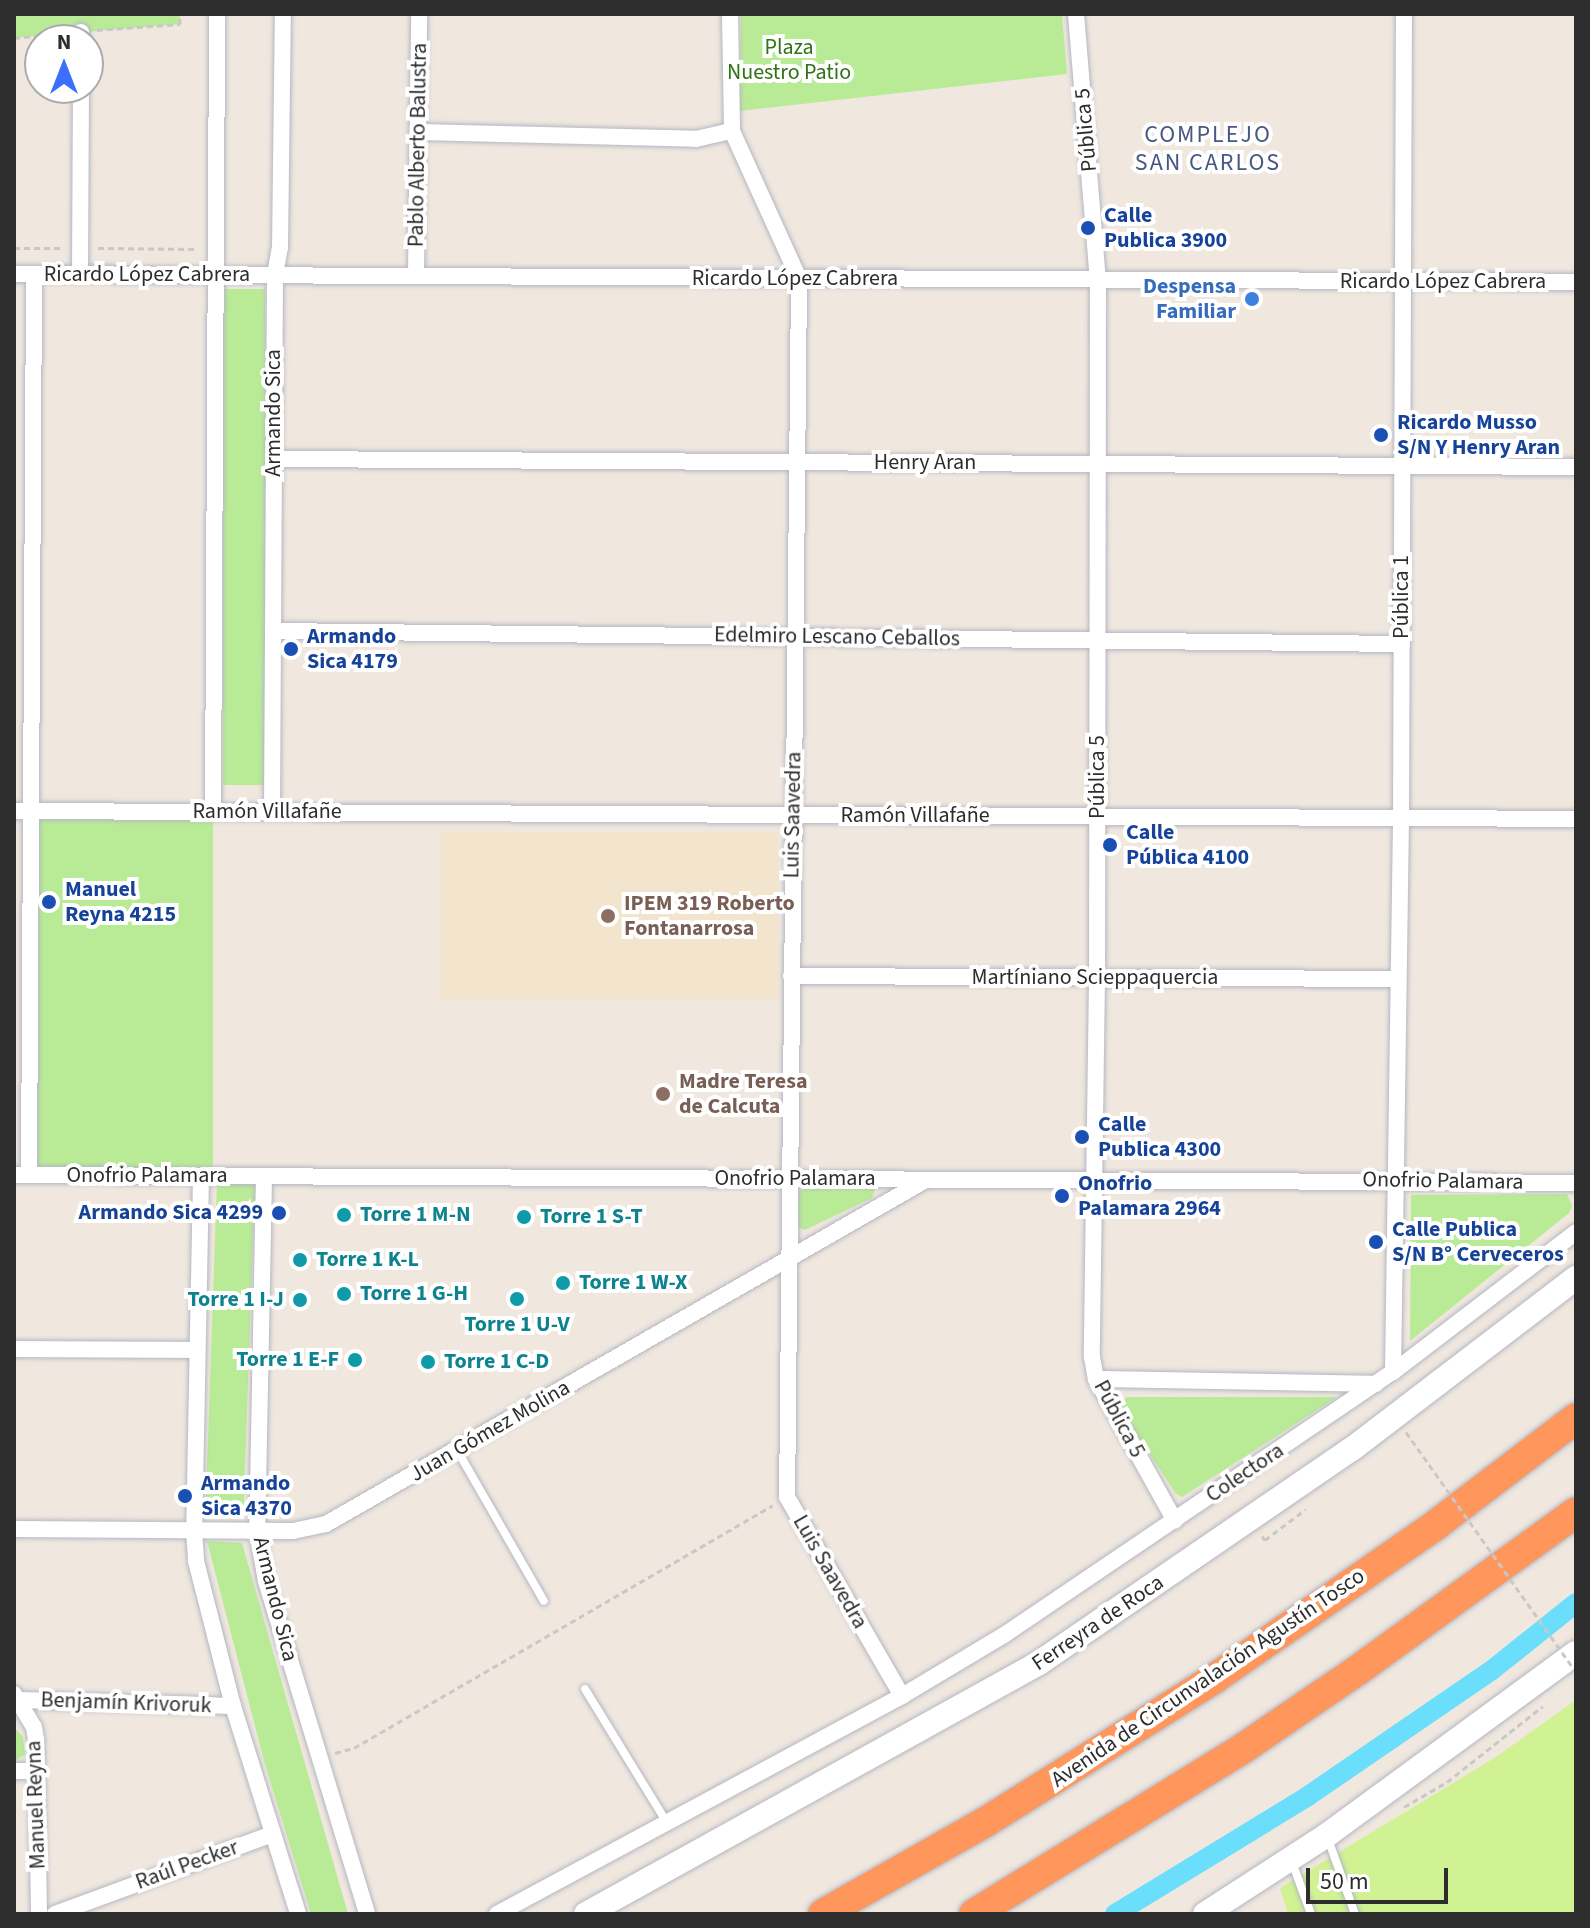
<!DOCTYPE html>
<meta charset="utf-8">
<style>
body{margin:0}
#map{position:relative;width:1590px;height:1928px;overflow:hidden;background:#f0e7df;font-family:"Source Sans 3",sans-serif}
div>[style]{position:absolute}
.education>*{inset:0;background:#f2e4cd;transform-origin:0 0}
.green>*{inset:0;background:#b9eb97;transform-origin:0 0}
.pitch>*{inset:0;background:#d0f292}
.canal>*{height:20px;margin:-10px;padding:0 10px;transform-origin:10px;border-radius:10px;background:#6adefa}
.path>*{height:3px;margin-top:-1.5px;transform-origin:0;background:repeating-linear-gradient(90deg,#c8c8c8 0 6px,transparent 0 10px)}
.roads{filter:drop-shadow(0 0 2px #b3b7c2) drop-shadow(0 0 2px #b3b7c2)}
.lane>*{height:8px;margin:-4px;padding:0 4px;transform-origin:4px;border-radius:4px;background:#fff}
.street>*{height:16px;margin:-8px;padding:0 8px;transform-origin:8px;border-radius:8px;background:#fff}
.secondary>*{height:24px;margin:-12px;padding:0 12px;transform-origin:12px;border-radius:12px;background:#fff}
.highway>*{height:30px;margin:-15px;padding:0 15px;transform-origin:15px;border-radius:15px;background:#ff965b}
.path-bridge>*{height:3px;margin-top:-1.5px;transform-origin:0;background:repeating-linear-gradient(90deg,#c8c8c8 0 6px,transparent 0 10px)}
.dots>*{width:22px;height:22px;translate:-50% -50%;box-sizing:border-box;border:4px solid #fff;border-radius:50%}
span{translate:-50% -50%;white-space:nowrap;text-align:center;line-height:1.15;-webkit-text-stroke:8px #fff;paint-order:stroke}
.park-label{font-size:22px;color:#2f7314}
.street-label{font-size:22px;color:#2d2d2d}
.transit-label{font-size:22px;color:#164399;font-weight:700}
.left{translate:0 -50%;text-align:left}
.right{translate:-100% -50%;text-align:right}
.shop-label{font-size:22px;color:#366cbe;font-weight:700}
.education-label{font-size:22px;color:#785e54;font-weight:700}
.culture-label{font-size:22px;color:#0d838f;font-weight:700}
.neighbourhood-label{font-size:24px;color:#485783;letter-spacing:2px}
.frame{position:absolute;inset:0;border:16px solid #2d2d2d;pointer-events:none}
.north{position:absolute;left:24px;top:24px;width:80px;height:80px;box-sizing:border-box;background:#fff;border:2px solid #ababab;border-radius:50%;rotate:0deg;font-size:22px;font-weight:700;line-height:32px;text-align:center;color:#2d2d2d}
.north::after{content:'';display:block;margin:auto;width:28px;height:36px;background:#3d6fff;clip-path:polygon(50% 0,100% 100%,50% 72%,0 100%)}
.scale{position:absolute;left:1306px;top:1868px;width:142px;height:36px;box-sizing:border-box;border:4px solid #2d2d2d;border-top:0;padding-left:10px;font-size:24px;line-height:28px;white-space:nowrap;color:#2d2d2d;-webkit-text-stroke:6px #fff;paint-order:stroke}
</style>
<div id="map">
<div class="education">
<i style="left:440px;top:832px;width:338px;height:167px"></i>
</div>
<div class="green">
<i style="clip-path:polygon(14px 14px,180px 14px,180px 24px,14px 38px)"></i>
<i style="clip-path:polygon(741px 14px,1062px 14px,1067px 74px,740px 111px)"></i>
<i style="left:223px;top:289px;width:42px;height:496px"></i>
<i style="left:31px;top:811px;width:182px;height:364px"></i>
<i style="left:255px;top:1182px;width:327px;height:38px;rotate:92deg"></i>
<i style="clip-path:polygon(809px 1188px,875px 1189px,872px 1198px,805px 1230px,798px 1227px,796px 1200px,799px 1191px)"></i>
<i style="clip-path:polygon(1567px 1194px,1572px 1206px,1569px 1213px,1410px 1341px,1411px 1195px)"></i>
<i style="clip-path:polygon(1127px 1397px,1337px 1397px,1182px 1497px,1176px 1494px,1121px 1410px,1121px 1402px)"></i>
<i style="clip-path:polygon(207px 1541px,242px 1543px,348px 1914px,311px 1914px,264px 1761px)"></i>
<i style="clip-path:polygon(14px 1727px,23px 1737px,25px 1755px,16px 1760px)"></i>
</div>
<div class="pitch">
<i style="clip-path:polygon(1576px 1700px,1576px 1914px,1288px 1914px,1280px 1888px,1496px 1757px)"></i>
</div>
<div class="canal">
<i style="left:1115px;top:1914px;width:226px;rotate:-31.4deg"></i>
<i style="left:1308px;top:1796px;width:223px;rotate:-34.4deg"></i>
<i style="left:1492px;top:1670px;width:107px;rotate:-38.6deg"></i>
</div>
<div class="path">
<i style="left:97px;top:30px;width:83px;rotate:-4.1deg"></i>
<i style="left:180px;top:24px;width:10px;rotate:-90deg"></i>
<i style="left:14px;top:38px;width:48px;rotate:-5.9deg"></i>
<i style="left:14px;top:248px;width:48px"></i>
<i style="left:98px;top:248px;width:100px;rotate:0.6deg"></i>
<i style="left:1262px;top:1536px;width:5px;rotate:53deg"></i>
<i style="left:1265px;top:1540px;width:51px;rotate:-37.1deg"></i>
<i style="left:335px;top:1753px;width:20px;rotate:-15deg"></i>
<i style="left:354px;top:1748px;width:484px;rotate:-30.1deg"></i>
<i style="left:1404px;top:1807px;width:50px;rotate:-30.2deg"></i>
<i style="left:1447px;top:1782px;width:122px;rotate:-38.4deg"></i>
</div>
<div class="roads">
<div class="lane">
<i style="left:457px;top:1450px;width:174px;rotate:60.1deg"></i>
<i style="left:585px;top:1689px;width:157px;rotate:58.5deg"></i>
<i style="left:1328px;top:1839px;width:80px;rotate:70.2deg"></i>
<i style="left:1292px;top:1862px;width:55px;rotate:69.9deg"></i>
</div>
<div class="street">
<i style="left:730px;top:14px;width:117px;rotate:89deg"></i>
<i style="left:732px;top:131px;width:162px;rotate:65.6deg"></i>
<i style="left:799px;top:279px;width:1218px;rotate:90.56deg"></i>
<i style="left:787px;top:1497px;width:230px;rotate:60deg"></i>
<i style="left:1076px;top:14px;width:267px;rotate:85.3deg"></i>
<i style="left:1098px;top:280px;width:698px;rotate:90.08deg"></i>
<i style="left:1097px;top:978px;width:379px;rotate:90.8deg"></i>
<i style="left:1092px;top:1357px;width:22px;rotate:80deg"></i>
<i style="left:1096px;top:1379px;width:162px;rotate:60.9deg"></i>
<i style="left:81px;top:40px;width:8px;rotate:-90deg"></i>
<i style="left:419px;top:132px;width:277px;rotate:1.4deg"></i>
<i style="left:696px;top:139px;width:37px;rotate:-13deg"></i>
<i style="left:14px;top:274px;width:1562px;rotate:0.29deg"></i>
<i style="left:80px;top:274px;width:186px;rotate:-89.7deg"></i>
<i style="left:416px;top:276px;width:262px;rotate:-89.3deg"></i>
<i style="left:274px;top:459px;width:1302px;rotate:0.35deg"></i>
<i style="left:273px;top:631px;width:1129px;rotate:0.66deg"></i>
<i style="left:14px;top:811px;width:1562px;rotate:0.29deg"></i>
<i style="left:213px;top:812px;width:798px;rotate:-89.71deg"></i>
<i style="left:272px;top:812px;width:537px;rotate:-89.68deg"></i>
<i style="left:275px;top:275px;width:27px;rotate:-80deg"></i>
<i style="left:280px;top:248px;width:234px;rotate:-89.3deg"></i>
<i style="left:791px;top:976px;width:607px;rotate:0.28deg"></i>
<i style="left:14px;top:1175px;width:1562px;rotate:0.29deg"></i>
<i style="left:29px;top:1175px;width:901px;rotate:-89.68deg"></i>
<i style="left:201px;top:1176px;width:354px;rotate:91.1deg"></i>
<i style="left:194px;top:1530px;width:31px;rotate:86deg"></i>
<i style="left:196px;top:1561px;width:150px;rotate:75.7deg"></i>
<i style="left:233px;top:1706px;width:218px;rotate:72.6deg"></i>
<i style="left:264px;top:1177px;width:353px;rotate:91.1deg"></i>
<i style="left:257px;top:1530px;width:52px;rotate:80deg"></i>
<i style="left:266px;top:1581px;width:348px;rotate:73.1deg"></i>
<i style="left:14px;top:1349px;width:183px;rotate:0.3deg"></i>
<i style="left:1393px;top:1372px;width:553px;rotate:-89.17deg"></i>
<i style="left:1401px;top:819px;width:805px;rotate:-89.79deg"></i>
<i style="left:1096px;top:1379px;width:280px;rotate:1deg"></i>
<i style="left:14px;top:1529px;width:279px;rotate:0.4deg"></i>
<i style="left:293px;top:1531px;width:34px;rotate:-12deg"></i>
<i style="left:326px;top:1524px;width:689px;rotate:-29.84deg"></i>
<i style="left:14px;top:1694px;width:39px;rotate:59deg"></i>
<i style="left:34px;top:1727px;width:12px;rotate:81deg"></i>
<i style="left:36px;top:1739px;width:175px;rotate:89deg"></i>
<i style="left:19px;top:1700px;width:214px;rotate:1.6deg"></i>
<i style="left:14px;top:1771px;width:23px"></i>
<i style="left:55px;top:1914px;width:232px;rotate:-20.2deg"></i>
<i style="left:497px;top:1914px;width:460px;rotate:-28.3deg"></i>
<i style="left:902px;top:1696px;width:119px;rotate:-30.9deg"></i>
<i style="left:1004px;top:1635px;width:470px;rotate:-34.1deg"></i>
<i style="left:1393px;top:1372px;width:230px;rotate:-37.4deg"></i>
</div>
<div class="secondary">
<i style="left:586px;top:1914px;width:518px;rotate:-28.99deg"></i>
<i style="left:1039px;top:1663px;width:379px;rotate:-34.4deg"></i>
<i style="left:1352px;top:1449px;width:282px;rotate:-37.4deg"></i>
<i style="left:1205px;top:1914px;width:145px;rotate:-32.9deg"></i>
<i style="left:1327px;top:1835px;width:308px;rotate:-36.2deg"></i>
</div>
<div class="highway">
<i style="left:823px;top:1914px;width:185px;rotate:-29.5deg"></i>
<i style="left:984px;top:1823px;width:273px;rotate:-32.1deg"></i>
<i style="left:1215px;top:1678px;width:270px;rotate:-34.7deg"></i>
<i style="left:1437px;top:1524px;width:175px;rotate:-37.3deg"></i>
<i style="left:974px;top:1914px;width:318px;rotate:-31.6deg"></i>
<i style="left:1245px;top:1747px;width:137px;rotate:-34.3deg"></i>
<i style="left:1358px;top:1670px;width:269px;rotate:-35.9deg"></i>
</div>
</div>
<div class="path-bridge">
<i style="left:1406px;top:1432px;width:294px;rotate:54.7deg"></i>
</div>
<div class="dots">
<i style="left:1088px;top:228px;background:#1a4fb4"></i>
<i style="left:1252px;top:299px;background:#3f7fe0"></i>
<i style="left:1381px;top:435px;background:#1a4fb4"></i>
<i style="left:291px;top:649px;background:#1a4fb4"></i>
<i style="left:1110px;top:845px;background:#1a4fb4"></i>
<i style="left:49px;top:902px;background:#1a4fb4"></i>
<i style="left:608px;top:916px;background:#8d6e63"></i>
<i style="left:663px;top:1094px;background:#8d6e63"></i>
<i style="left:1082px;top:1137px;background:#1a4fb4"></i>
<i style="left:1062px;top:1196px;background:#1a4fb4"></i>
<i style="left:279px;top:1213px;background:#1a4fb4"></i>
<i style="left:344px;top:1215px;background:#0f9aa8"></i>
<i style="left:524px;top:1217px;background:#0f9aa8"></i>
<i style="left:1376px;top:1242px;background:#1a4fb4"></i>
<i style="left:300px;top:1260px;background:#0f9aa8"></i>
<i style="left:563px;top:1283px;background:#0f9aa8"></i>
<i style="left:344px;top:1294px;background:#0f9aa8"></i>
<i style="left:517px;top:1299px;background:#0f9aa8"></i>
<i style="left:300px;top:1300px;background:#0f9aa8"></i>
<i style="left:355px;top:1360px;background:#0f9aa8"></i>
<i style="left:428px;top:1362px;background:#0f9aa8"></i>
<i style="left:185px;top:1496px;background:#1a4fb4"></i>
</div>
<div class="park-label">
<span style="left:789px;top:60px">Plaza<br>Nuestro Patio</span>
</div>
<div class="street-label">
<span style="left:1086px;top:130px;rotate:-95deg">Pública 5</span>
<span style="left:418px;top:145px;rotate:-89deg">Pablo Alberto Balustra</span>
<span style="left:147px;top:275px">Ricardo López Cabrera</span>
<span style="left:795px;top:279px">Ricardo López Cabrera</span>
<span style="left:1443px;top:282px">Ricardo López Cabrera</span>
<span style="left:274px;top:413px;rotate:-90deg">Armando Sica</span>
<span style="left:925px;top:463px">Henry Aran</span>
<span style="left:1402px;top:597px;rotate:-90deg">Pública 1</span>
<span style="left:837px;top:637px;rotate:1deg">Edelmiro Lescano Ceballos</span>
<span style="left:1098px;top:777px;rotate:-90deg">Pública 5</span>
<span style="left:267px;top:812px">Ramón Villafañe</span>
<span style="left:793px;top:815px;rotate:-89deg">Luis Saavedra</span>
<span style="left:915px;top:816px">Ramón Villafañe</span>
<span style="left:1095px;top:978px">Martíniano Scieppaquercia</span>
<span style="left:147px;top:1176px">Onofrio Palamara</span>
<span style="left:795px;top:1179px">Onofrio Palamara</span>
<span style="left:1443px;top:1181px;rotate:1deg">Onofrio Palamara</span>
<span style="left:1119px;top:1419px;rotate:62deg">Pública 5</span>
<span style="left:490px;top:1431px;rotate:-30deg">Juan Gómez Molina</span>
<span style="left:1245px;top:1473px;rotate:-34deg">Colectora</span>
<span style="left:830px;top:1572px;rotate:60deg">Luis Saavedra</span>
<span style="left:275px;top:1599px;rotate:76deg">Armando Sica</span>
<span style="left:1098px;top:1623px;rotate:-34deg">Ferreyra de Roca</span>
<span style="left:1208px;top:1678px;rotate:-34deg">Avenida de Circunvalación Agustín Tosco</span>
<span style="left:126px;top:1703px;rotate:2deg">Benjamín Krivoruk</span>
<span style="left:36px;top:1805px;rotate:-92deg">Manuel Reyna</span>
<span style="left:187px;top:1865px;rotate:-20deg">Raúl Pecker</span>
</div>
<div class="transit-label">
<span class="left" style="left:1104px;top:228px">Calle<br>Publica 3900</span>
<span class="left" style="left:1397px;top:435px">Ricardo Musso<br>S/N Y Henry Aran</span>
<span class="left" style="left:307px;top:649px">Armando<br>Sica 4179</span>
<span class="left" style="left:1126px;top:845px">Calle<br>Pública 4100</span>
<span class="left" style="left:65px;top:902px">Manuel<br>Reyna 4215</span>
<span class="left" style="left:1098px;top:1137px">Calle<br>Publica 4300</span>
<span class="left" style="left:1078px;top:1196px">Onofrio<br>Palamara 2964</span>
<span class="right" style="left:263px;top:1213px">Armando Sica 4299</span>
<span class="left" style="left:1392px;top:1242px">Calle Publica<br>S/N B° Cerveceros</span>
<span class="left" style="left:201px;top:1496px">Armando<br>Sica 4370</span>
</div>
<div class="shop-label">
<span class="right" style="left:1236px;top:299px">Despensa<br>Familiar</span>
</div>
<div class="education-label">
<span class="left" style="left:624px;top:916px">IPEM 319 Roberto<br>Fontanarrosa</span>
<span class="left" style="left:679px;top:1094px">Madre Teresa<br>de Calcuta</span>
</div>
<div class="culture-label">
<span class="left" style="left:360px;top:1215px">Torre 1 M-N</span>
<span class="left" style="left:540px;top:1217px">Torre 1 S-T</span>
<span class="left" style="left:316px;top:1260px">Torre 1 K-L</span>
<span class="left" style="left:579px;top:1283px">Torre 1 W-X</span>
<span class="left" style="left:360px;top:1294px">Torre 1 G-H</span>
<span class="right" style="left:284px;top:1300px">Torre 1 I-J</span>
<span style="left:517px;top:1325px">Torre 1 U-V</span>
<span class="right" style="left:339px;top:1360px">Torre 1 E-F</span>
<span class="left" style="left:444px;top:1362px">Torre 1 C-D</span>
</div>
<div class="neighbourhood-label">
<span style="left:1208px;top:149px">COMPLEJO<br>SAN CARLOS</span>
</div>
<div class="frame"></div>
<div class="north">N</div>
<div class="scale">50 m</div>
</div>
